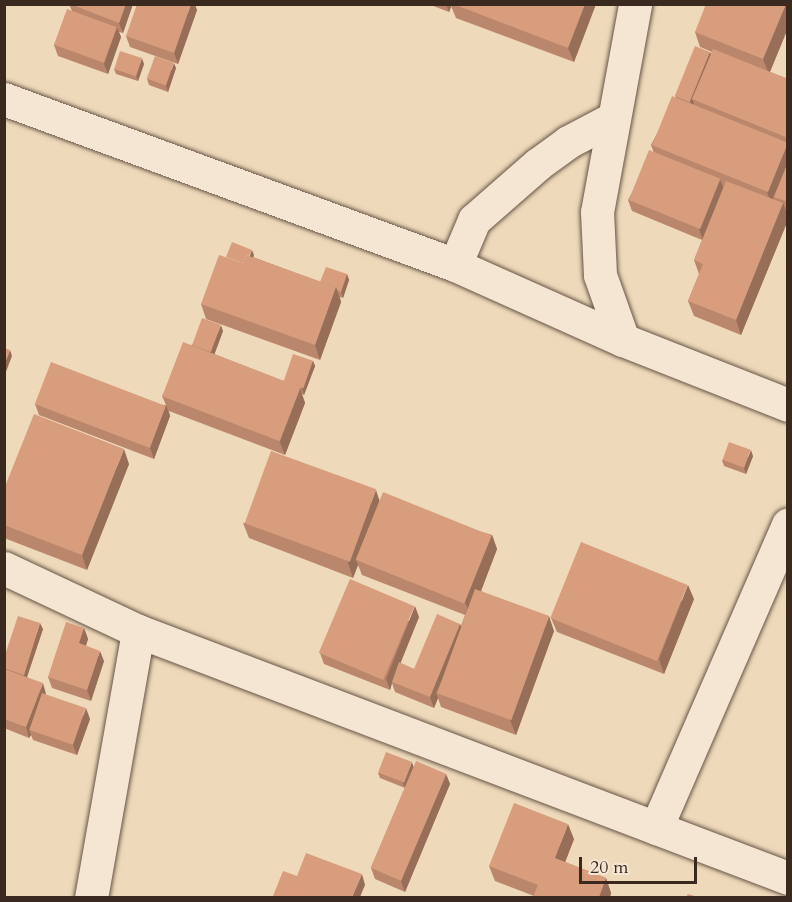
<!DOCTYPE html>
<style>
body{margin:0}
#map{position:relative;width:792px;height:902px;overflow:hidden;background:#eed9ba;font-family:Cardo,serif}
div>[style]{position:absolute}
.roads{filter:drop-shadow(0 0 2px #675546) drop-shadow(0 0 2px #675546)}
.minor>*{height:33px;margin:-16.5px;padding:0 16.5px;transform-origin:16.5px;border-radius:16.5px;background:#f4e6d2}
.wall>*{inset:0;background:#ba876c}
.shaded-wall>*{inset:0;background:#976e58}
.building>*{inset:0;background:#d89d7d;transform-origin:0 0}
span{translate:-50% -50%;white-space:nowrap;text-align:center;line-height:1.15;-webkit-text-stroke:6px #f4e6d2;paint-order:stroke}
.frame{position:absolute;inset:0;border:6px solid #3a291f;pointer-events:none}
.scale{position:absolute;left:579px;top:857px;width:118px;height:27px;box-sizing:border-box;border:3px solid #3a291f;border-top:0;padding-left:8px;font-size:18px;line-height:21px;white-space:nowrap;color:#3a291f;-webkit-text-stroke:4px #f4e6d2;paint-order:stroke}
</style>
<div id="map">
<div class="roads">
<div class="minor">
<i style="left:4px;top:99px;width:481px;rotate:20.2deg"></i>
<i style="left:455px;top:265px;width:184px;rotate:24.1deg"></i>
<i style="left:623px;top:340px;width:177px;rotate:21.5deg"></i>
<i style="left:455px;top:265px;width:49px;rotate:-67.1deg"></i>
<i style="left:474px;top:220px;width:85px;rotate:-41.2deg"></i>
<i style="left:538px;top:164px;width:37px;rotate:-36deg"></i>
<i style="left:568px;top:142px;width:52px;rotate:-27.6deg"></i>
<i style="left:623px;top:340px;width:69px;rotate:-109.5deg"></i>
<i style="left:600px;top:275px;width:63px;rotate:-92.7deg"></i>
<i style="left:597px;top:212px;width:211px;rotate:-79.6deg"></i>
<i style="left:4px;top:568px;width:148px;rotate:25.2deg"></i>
<i style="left:138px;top:631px;width:695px;rotate:20.81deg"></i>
<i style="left:656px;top:828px;width:331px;rotate:-66.5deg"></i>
<i style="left:91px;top:898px;width:271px;rotate:-80deg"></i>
</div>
</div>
<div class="wall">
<i style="clip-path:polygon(69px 4px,133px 4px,123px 33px,119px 32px,121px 37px,108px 74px,58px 56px,54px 45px,72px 11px)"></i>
<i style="clip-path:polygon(428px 4px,596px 4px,574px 62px,456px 18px,451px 6px,449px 12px)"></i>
<i style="clip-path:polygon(788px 4px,788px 28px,770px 72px,788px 79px,788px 212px,786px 211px,788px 216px,788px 220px,741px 335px,694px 316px,688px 301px,699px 274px,694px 260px,702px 240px,632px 211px,628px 200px,654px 153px,651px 145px,676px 97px,675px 96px,710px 52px,711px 54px,712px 52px,700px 47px,695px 32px)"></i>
<i style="clip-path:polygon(197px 10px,178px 64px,130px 47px,126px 36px)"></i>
<i style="clip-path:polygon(144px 64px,138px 81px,116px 74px,114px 69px)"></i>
<i style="clip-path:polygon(176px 68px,168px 92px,149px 85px,147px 79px)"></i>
<i style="clip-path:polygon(254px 255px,253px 257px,320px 282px,347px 274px,349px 280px,343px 298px,340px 297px,341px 302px,320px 360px,206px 319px,201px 304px)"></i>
<i style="clip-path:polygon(223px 331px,214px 354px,283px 381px,313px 361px,315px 366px,304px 395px,302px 394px,305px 403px,285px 455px,169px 411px,170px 416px,154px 459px,39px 415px,35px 404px,166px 405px,162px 396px,191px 345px)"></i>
<i style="clip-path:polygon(753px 456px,746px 474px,724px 466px,722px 460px)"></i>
<i style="clip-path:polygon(129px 464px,87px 570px,4px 538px,4px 489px)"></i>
<i style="clip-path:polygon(379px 501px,492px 535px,497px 549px,481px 591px,554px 631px,516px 735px,441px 707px,438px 698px,434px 708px,395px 692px,392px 683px,390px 690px,324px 664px,320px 653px,419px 617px,400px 663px,414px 669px,460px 624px,461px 626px,465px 615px,362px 575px,358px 565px,353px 578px,249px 538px,243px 523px)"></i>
<i style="clip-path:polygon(694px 599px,664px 674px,557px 632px,551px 618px)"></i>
<i style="clip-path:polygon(84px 628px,88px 639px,86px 646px,104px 661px,91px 701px,52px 688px,48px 677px)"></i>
<i style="clip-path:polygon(43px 629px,27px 677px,46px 695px,90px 719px,77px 755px,33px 740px,31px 735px,29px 738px,4px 728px,4px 658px)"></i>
<i style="clip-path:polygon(414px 768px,446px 774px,450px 784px,405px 892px,375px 879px,371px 868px,405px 788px,380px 778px,378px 773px)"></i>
<i style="clip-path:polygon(574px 839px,565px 862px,606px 878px,611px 893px,610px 897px,533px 897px,534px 896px,495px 881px,489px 866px)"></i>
</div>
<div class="shaded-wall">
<i style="clip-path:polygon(126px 4px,133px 4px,123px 33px,119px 23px)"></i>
<i style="clip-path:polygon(191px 4px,195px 4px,197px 10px,178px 64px,174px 53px)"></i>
<i style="clip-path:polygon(446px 4px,450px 4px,451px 7px,449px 12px)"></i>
<i style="clip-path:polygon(585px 4px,596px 4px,574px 62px,568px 48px)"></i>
<i style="clip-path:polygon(786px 4px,788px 4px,788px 28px,769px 74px,763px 59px)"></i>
<i style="clip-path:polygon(117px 27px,121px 37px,108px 74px,104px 64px)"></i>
<i style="clip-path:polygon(710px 52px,712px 58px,692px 99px,694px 102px,692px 107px,690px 101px)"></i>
<i style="clip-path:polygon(142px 58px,144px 64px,138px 81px,136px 76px)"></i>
<i style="clip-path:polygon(174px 63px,176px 68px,168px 92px,166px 86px)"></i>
<i style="clip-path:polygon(788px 143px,788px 163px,771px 203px,767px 192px)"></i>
<i style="clip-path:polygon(720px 179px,724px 190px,703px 240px,699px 229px)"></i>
<i style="clip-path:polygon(783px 203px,788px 216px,788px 220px,741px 335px,736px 320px)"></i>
<i style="clip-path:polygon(252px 250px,254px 255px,247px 275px,245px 269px)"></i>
<i style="clip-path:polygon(347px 274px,349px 280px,343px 298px,341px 292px)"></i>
<i style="clip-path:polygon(336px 287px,341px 302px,320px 360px,315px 345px)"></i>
<i style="clip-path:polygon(221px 325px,223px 331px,212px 361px,209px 355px)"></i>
<i style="clip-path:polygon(10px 350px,12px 356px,4px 377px,4px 365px)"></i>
<i style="clip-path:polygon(313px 361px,315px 366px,304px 395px,302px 389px)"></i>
<i style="clip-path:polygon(300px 388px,305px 403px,285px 455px,279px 440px)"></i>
<i style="clip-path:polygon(166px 405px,170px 416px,154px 459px,150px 448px)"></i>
<i style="clip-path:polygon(124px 449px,129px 464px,87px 570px,82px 555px)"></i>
<i style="clip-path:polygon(751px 450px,753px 456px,746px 474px,744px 468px)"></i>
<i style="clip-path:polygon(376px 490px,381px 505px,356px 560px,358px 565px,353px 578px,348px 563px)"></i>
<i style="clip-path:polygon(492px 535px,497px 549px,471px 617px,465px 602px)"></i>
<i style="clip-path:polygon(688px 585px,694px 599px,664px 674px,659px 659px)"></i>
<i style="clip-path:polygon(415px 606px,419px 617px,393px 682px,392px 682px,392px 683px,390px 690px,386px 679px)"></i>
<i style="clip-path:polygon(549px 616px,554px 631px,516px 735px,510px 720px)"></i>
<i style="clip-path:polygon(40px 623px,43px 629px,26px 680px,24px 675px)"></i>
<i style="clip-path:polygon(460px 624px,464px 634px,436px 693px,438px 698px,434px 708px,430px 697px)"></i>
<i style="clip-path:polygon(84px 628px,88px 639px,83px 654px,79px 643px)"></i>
<i style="clip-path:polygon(100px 651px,104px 661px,91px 701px,87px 690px)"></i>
<i style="clip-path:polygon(43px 683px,46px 694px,32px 731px,29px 730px,31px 735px,29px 738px,26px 727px)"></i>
<i style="clip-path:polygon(86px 708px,90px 719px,77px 755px,73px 745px)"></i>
<i style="clip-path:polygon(412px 762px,414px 768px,405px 788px,403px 783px)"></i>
<i style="clip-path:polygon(446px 774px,450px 784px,405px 892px,401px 881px)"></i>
<i style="clip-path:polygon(568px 824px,574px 839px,561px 873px,555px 858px)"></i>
<i style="clip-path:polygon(362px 874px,365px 885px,360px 897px,352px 897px)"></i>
<i style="clip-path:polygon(606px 878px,611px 893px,610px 897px,599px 897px)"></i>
</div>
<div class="building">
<i style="clip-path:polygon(70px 4px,126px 4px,119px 23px)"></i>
<i style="clip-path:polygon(137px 4px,191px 4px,174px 53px,126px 36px)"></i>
<i style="clip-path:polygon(453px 4px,585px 4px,568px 48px)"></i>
<i style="clip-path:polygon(706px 4px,786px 4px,763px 59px,695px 32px)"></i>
<i style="left:67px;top:9px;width:53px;height:38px;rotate:20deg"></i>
<i style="left:695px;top:46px;width:16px;height:54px;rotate:22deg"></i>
<i style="clip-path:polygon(713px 49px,788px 79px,788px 138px,692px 99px)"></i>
<i style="left:120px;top:51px;width:23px;height:19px;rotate:18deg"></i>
<i style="left:155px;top:56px;width:20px;height:24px;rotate:20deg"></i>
<i style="left:672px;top:96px;width:125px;height:53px;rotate:22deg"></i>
<i style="left:649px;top:150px;width:77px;height:54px;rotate:22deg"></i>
<i style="clip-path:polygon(788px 162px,788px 202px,774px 197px)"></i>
<i style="clip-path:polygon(726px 181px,783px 203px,736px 320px,688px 301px,703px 264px,694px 260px)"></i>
<i style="clip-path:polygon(232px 242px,252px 250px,249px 256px,246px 255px,243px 263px,226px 257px)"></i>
<i style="clip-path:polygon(219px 255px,243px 263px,246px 255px,336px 287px,315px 345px,201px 304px)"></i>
<i style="clip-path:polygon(326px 267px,347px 274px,341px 292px,338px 291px,336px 287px,320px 282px)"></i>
<i style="left:202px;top:318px;width:20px;height:29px;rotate:20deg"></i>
<i style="left:183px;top:342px;width:126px;height:58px;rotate:21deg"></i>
<i style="clip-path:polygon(4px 348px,10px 350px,4px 365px)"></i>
<i style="left:293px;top:354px;width:21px;height:29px;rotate:19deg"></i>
<i style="left:51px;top:362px;width:123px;height:45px;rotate:21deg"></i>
<i style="clip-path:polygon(34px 414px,124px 449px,82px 555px,4px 525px,4px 489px)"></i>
<i style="left:729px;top:442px;width:23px;height:19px;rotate:20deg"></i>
<i style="left:271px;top:451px;width:112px;height:77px;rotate:20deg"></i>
<i style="left:383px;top:492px;width:117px;height:73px;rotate:22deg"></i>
<i style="left:581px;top:542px;width:115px;height:82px;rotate:22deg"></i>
<i style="left:350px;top:579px;width:70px;height:80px;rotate:23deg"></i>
<i style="left:475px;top:589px;width:79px;height:111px;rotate:20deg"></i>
<i style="clip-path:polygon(437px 614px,460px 624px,430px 697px,392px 682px,399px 662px,414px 669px)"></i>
<i style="clip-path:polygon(18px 616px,40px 623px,24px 675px,4px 668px,4px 658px)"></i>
<i style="clip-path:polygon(66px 622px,84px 628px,79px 643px,100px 651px,87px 690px,48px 677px)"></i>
<i style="clip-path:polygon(4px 669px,43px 683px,26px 727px,4px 719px)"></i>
<i style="left:42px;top:693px;width:46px;height:39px;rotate:19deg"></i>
<i style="left:386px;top:752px;width:28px;height:22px;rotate:21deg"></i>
<i style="left:416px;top:761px;width:33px;height:116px;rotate:23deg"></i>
<i style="clip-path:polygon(514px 803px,568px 824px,555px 858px,606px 878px,599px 897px,533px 897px,538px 885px,489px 866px)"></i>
<i style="clip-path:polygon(306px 853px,362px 874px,352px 897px,276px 897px,273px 896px,283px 871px,297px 876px)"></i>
<i style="clip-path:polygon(688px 894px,698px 897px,686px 897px)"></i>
</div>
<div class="frame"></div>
<div class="scale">20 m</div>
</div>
